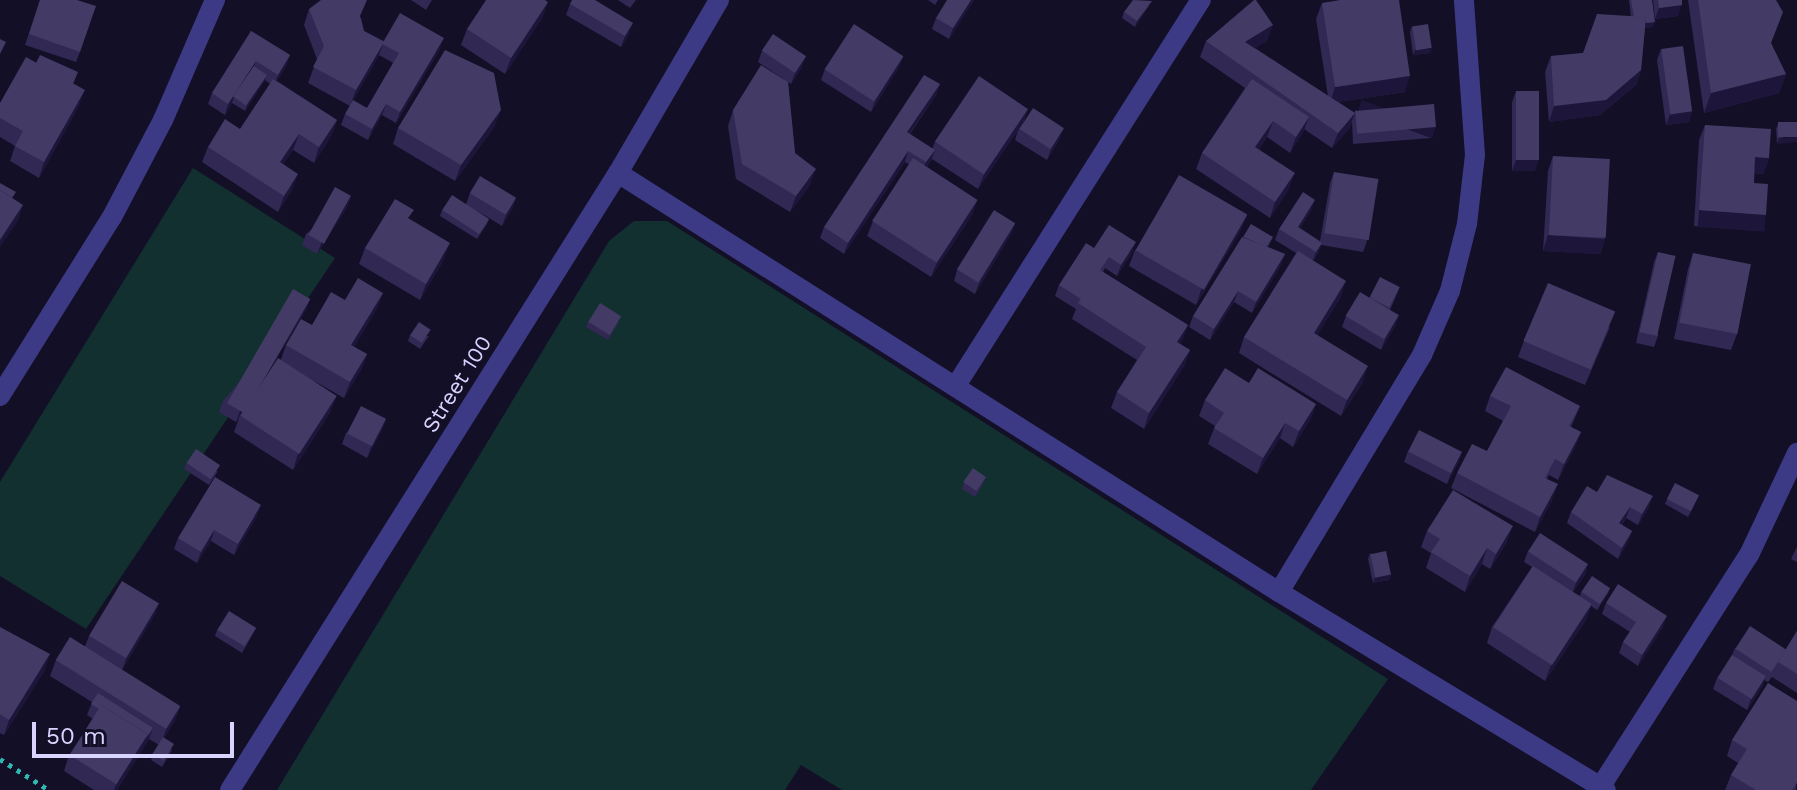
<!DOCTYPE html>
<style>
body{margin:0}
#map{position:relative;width:1797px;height:790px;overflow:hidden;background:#130f26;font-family:"Work Sans",sans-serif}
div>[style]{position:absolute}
.green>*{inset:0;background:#12302f}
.path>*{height:5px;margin-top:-2.5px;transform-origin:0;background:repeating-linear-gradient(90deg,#2fb8b0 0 4px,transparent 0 10px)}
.minor>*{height:20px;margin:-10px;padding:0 10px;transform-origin:10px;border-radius:10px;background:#3d3a85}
.wall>*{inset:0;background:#312854}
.shaded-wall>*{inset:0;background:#1d163a;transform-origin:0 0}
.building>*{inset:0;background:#433a66;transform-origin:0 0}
span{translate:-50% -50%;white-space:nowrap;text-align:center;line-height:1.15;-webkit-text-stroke:7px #130f26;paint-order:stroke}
.street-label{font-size:22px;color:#d9d4ff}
.scale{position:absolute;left:32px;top:722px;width:202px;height:36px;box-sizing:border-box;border:4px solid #d9d4ff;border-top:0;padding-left:10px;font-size:24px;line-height:28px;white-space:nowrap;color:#d9d4ff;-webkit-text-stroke:6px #130f26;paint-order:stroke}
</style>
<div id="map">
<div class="green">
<i style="clip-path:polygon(193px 168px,335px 258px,86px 629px,0 576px,0 482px)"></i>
<i style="clip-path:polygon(634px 221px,667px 221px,1388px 679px,1311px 790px,842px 790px,801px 765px,785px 790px,277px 790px,609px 241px)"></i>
</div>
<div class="path">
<i style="left:0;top:759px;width:58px;rotate:32.3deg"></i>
</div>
<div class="minor">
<i style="left:618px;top:173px;width:783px;rotate:32.37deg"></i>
<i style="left:1279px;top:592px;width:382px;rotate:31.2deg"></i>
<i style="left:957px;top:384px;width:455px;rotate:-57.6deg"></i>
<i style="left:0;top:396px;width:211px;rotate:-58deg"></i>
<i style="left:112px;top:217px;width:110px;rotate:-62.3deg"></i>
<i style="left:163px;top:120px;width:131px;rotate:-66.6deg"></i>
<i style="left:1279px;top:592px;width:277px;rotate:-58.9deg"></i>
<i style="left:1422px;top:355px;width:70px;rotate:-66.4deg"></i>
<i style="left:1450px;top:291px;width:69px;rotate:-75.8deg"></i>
<i style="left:1467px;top:224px;width:69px;rotate:-83.4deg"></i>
<i style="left:1475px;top:155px;width:155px;rotate:-94.1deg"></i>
<i style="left:1601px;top:786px;width:274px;rotate:-57.4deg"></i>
<i style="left:1749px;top:555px;width:113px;rotate:-64.8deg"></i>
<i style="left:230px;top:790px;width:729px;rotate:-57.84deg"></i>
<i style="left:618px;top:173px;width:200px;rotate:-59.7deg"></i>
</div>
<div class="wall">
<i style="clip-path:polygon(40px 0,80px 52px,76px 62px,25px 45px)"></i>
<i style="clip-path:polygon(411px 0,432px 0,426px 10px)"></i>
<i style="clip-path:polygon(618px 0,636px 0,630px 8px)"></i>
<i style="clip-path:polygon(928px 0,938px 0,935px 5px)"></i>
<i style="clip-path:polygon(974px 0,949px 39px,932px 29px,936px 18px)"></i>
<i style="clip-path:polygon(1629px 0,1652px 0,1653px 27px,1645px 28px,1641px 70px,1636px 85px,1600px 115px,1549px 122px,1545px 72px,1551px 56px,1583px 53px,1631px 17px)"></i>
<i style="clip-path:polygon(1653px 0,1682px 0,1678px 16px,1655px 19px)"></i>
<i style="clip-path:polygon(1688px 0,1776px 0,1771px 44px,1786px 74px,1779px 93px,1704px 113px)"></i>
<i style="clip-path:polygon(548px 2px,542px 18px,505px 74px,461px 45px,467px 29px)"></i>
<i style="clip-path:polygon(1322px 3px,1405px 92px,1338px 102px,1355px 113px,1355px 110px,1432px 138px,1353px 144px,1352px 122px,1349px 129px,1332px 148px,1304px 129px,1290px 153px,1267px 137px,1259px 149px,1289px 189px,1270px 218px,1196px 169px,1202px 153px,1245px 88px,1200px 57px,1206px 41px,1267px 41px,1255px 48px,1328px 96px,1316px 19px)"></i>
<i style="clip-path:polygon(570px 4px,629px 34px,621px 47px,566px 15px)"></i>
<i style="clip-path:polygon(1149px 6px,1135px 27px,1122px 18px,1124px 12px)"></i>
<i style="clip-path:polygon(309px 9px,361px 18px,364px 31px,384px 41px,440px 49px,396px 123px,382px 115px,368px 140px,341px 125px,345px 114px,367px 108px,393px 63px,379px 55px,350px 106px,308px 83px,317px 59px,304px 25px)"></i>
<i style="clip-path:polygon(1412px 26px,1430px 53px,1413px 55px,1410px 32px)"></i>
<i style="clip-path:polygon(251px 31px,290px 55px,286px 66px,277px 81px,337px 120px,331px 136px,314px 163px,293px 150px,283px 164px,292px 190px,278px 212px,202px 162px,208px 147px,240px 129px,270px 84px,265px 80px,245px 111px,232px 103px,225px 115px,208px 104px,212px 93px)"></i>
<i style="clip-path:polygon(1661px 49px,1692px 111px,1689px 122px,1666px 125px,1657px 60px)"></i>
<i style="clip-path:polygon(762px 51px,802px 67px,791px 84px,788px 82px,795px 153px,810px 185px,790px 212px,736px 179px,728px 126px,733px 110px,785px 80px,758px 62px)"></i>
<i style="clip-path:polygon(903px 56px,899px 67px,871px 112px,821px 80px,825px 69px)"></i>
<i style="clip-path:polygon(73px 84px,79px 106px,39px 178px,10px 161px,15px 146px,0 137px,0 103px)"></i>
<i style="clip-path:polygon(940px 84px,936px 95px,910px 134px,932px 149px,935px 142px,1028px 109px,1023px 123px,1060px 138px,1047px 160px,1015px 140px,1018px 130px,978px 189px,932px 159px,927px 167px,977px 200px,972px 215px,931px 277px,867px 236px,873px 221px,909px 164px,905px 162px,844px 254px,820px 238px,824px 227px)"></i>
<i style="clip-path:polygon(1516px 91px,1535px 171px,1512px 171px,1512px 102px)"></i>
<i style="clip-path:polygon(1797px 122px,1777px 144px,1776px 129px,1778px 124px)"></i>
<i style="clip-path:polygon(1705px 125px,1769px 158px,1763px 174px,1754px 173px,1754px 183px,1760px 231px,1694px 226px,1699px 140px)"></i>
<i style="clip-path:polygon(495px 126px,455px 181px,393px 144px,398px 128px)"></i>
<i style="clip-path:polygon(1553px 156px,1605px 239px,1600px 254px,1543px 251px,1548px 171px)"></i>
<i style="clip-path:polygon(1334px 172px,1367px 241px,1363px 252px,1321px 245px,1318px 253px,1313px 261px,1341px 297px,1317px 335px,1363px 382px,1341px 416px,1239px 353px,1244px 337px,1296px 253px,1275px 240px,1279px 229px,1311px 211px,1300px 228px,1320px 241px,1330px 183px)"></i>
<i style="clip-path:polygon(470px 193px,516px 198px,512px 209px,502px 226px,476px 210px,489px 219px,487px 224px,477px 239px,440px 216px,442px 210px,466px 204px)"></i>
<i style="clip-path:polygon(351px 196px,347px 207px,317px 254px,302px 245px,306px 234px)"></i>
<i style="clip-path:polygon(410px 220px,444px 259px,420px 300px,359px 264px,365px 248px)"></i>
<i style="clip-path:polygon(1015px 223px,1011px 234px,975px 294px,954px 281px,957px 270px)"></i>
<i style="clip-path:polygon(1241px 230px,1196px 305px,1129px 266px,1135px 250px)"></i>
<i style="clip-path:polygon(1273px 237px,1268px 247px,1285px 254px,1281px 265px,1252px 313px,1234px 302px,1210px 340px,1189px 327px,1193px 316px)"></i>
<i style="clip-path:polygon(1094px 248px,1132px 253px,1117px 276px,1105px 268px,1103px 272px,1188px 325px,1180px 344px,1190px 350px,1184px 366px,1144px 429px,1111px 408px,1117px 392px,1137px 360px,1072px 319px,1076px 309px,1055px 296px,1059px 285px)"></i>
<i style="clip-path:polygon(1658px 252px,1658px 336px,1654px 347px,1636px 343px,1654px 262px)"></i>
<i style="clip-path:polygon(1693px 253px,1737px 334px,1731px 350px,1674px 339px,1688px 269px)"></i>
<i style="clip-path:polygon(1400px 287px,1390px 310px,1399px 315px,1395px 326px,1381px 350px,1342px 327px,1346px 316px,1370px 298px)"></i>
<i style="clip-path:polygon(383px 293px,377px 308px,354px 347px,367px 354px,361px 370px,344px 398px,314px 381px,331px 411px,293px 470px,234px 432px,239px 418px,236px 422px,219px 412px,223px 401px,310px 299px,306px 310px,249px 403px,281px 359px,286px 345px,345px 300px)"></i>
<i style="clip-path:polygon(588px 321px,619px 322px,608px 340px,586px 327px)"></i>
<i style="clip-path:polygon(1610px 327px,1585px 385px,1518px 357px,1524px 341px)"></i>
<i style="clip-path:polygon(410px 335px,429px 336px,420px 349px,408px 341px)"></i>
<i style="clip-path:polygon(1249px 383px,1316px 404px,1310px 420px,1293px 447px,1280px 438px,1257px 474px,1208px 444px,1215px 426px,1199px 416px,1205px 400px)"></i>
<i style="clip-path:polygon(1490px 396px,1580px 406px,1571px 427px,1581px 432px,1575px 447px,1558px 480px,1549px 475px,1547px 479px,1552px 500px,1535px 532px,1451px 488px,1457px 473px,1487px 451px,1503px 421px,1485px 411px)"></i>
<i style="clip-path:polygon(386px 419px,382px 430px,367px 458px,342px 444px,346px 433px)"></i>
<i style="clip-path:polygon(1408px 451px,1462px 452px,1458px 463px,1447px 484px,1404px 462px)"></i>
<i style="clip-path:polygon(186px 463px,218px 471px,209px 485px,184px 469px)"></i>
<i style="clip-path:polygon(984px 482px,975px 497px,962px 489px,964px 483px)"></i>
<i style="clip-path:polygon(1597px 492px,1649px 507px,1638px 525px,1626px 518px,1622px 525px,1632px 531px,1628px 542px,1618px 559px,1567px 523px,1571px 512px)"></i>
<i style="clip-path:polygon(1699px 495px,1688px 517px,1665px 504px,1667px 499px)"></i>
<i style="clip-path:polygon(257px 516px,234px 555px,211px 541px,197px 563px,174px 549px,178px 538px)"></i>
<i style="clip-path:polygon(1427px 531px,1507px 542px,1490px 569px,1482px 564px,1465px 592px,1426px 568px,1431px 553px,1421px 547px)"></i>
<i style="clip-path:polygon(1797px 547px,1797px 562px,1791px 559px)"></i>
<i style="clip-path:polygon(1528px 551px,1588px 564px,1585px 575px,1573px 592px,1580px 596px,1581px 592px,1610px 588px,1608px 593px,1597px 610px,1591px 606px,1586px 620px,1545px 681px,1487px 643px,1492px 627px,1532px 567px,1524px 562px)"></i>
<i style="clip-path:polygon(1370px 553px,1391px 574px,1389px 580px,1373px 583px,1368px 559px)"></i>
<i style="clip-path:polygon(159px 603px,155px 614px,122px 670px,180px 707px,174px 722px,164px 738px,172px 750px,162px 767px,151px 760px,159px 745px,149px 739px,117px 790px,94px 790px,64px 771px,69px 755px,93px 719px,87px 715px,92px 702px,50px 676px,56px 660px,85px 646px,89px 636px)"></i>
<i style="clip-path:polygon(1606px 603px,1663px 627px,1638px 666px,1619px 653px,1623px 642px,1630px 632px,1602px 614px)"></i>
<i style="clip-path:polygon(0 627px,45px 670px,4px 735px,0 733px)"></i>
<i style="clip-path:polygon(256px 628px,242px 653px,215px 636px,217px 630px)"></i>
<i style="clip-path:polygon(1797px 631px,1797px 693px,1772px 677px,1768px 682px,1764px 680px,1762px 687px,1747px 710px,1713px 689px,1717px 678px,1732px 655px,1735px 648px,1786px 649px)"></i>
<i style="clip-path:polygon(1797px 701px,1796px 790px,1725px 790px,1731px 775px,1738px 763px,1727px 756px,1732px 740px)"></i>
</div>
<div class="shaded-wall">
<i style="clip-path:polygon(971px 0,974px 0,949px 39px,953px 28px)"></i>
<i style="clip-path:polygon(1152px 1px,1149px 6px,1135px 27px,1137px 21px)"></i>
<i style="clip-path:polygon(548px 2px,542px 18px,505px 74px,511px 58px)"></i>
<i style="clip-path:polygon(1682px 5px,1678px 16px,1655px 19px,1659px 8px)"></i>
<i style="clip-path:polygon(1655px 22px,1653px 27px,1633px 30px,1635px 24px)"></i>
<i style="clip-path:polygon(633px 23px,629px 34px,621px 47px,625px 36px)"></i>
<i style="clip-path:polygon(1273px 25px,1267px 41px,1240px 58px,1245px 42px)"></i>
<i style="clip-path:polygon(444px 38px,440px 49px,396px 123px,400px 112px)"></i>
<i style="clip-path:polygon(384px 42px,378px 57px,350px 106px,356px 90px)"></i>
<i style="clip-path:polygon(1432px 48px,1430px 53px,1413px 55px,1415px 50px)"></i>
<i style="clip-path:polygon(290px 55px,286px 66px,274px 86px,278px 75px)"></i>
<i style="clip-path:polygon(806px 56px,802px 67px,791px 84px,795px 73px)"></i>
<i style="clip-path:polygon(903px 56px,899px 67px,871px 112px,875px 101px)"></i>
<i style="clip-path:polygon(256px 61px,252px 72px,234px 97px,232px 103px,225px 115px,228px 104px)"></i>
<i style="clip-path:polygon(1641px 70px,1636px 85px,1600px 115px,1549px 122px,1554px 106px)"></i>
<i style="clip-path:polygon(1786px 74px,1779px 93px,1704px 113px,1711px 93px)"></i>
<i style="clip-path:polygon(267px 75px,265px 80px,245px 111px,247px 105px)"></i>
<i style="clip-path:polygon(1410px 76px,1405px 92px,1330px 103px,1335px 87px)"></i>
<i style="clip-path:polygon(940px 84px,936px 95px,903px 143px,907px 132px)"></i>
<i style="clip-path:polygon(85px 90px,79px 106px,39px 178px,44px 162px)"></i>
<i style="clip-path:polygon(386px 104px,382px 115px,368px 140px,372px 129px)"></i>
<i style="clip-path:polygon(1028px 109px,1022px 125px,978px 189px,984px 174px)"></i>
<i style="clip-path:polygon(501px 110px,495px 126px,455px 181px,461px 165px)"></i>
<i style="clip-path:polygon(1692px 111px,1689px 122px,1666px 125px,1670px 114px)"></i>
<i style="clip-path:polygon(1355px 113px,1349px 129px,1332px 148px,1338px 133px)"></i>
<i style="clip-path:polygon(1309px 117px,1303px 133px,1290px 153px,1296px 137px)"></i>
<i style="clip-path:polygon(337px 120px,331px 136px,314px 163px,319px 147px)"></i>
<i style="clip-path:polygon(1273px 121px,1267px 137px,1250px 162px,1255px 147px)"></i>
<i style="left:1436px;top:127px;width:12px;height:79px;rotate:110deg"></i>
<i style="clip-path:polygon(1064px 128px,1060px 138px,1047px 160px,1051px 149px)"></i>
<i style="clip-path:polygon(299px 134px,293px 150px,274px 178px,280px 162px)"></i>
<i style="clip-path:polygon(1797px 137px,1797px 142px,1777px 144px,1779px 138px)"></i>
<i style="clip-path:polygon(935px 150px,931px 161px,922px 173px,926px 162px)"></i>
<i style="clip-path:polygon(908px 151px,905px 162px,844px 254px,848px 243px)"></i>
<i style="clip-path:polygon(1755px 157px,1769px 158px,1763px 174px,1750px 173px)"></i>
<i style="clip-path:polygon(1516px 160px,1539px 160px,1535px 171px,1512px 171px)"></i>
<i style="clip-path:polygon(816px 169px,810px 185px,790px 212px,796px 196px)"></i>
<i style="clip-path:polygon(1295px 173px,1289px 189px,1270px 218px,1275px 202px)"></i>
<i style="clip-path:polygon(298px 174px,292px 190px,278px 212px,284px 196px)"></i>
<i style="clip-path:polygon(351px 196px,347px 207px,317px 254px,321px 244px)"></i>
<i style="clip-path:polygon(516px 198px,512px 209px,502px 226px,506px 215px)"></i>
<i style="clip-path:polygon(977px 200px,972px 215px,931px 277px,937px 262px)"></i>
<i style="clip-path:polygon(1315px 200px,1311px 211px,1294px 238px,1298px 227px)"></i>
<i style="clip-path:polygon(23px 205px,18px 221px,0 247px,0 240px)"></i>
<i style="left:1699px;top:210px;width:67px;height:17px;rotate:4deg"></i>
<i style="clip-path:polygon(1247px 215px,1241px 230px,1196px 305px,1201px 290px)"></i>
<i style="clip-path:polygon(1015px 223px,1011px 234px,975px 294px,979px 283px)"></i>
<i style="clip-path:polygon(1548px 235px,1605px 239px,1600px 254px,1543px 251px)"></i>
<i style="clip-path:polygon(1136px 242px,1132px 253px,1117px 276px,1121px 265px)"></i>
<i style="clip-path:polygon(450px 243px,444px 259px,420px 300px,426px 284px)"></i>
<i style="clip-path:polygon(1322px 243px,1318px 253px,1312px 263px,1316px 252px)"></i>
<i style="clip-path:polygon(1285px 254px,1281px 265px,1252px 313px,1256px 302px)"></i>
<i style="clip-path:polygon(1346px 281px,1341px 297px,1309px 348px,1314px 333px)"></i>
<i style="clip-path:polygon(1238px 291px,1234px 302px,1210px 340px,1214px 329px)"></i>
<i style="clip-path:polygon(383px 293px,377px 308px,346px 361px,351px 345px)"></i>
<i style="clip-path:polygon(310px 299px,306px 310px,236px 422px,240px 411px)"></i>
<i style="clip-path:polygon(1399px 315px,1395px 326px,1381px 350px,1385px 339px)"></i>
<i style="clip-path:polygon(1188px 325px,1182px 341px,1171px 358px,1177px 342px)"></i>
<i style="clip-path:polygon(1190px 350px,1184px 366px,1144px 429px,1149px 413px)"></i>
<i style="clip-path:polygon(367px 354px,361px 370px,344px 398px,350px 382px)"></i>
<i style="clip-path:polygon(1368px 366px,1363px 382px,1341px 416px,1347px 400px)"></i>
<i style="clip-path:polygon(337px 396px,331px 411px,293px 470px,298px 454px)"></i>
<i style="clip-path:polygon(1316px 404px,1310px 420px,1293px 447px,1299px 431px)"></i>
<i style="clip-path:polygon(386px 419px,382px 430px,367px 458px,371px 447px)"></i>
<i style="clip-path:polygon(1285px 423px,1280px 438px,1257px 474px,1263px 458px)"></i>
<i style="clip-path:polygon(1581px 432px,1575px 447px,1558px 480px,1564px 464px)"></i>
<i style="clip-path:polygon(1462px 452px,1458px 463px,1447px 484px,1451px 473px)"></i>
<i style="clip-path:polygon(1558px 484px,1552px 500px,1535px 532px,1540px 517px)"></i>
<i style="clip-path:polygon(1653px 496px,1649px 507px,1638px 525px,1642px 514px)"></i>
<i style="clip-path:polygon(261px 505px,257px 516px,234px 555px,238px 544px)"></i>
<i style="clip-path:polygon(1630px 507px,1626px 518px,1615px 534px,1619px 523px)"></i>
<i style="clip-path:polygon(1513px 526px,1507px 542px,1490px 569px,1496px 554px)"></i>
<i style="clip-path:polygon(214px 530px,211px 541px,197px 563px,201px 552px)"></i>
<i style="clip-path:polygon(1632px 531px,1628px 542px,1618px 559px,1622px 548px)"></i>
<i style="clip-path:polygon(1487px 548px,1482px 564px,1465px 592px,1470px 576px)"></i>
<i style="clip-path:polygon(1588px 564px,1585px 575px,1572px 594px,1576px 583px)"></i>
<i style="clip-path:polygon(1391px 574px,1389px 580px,1373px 583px,1375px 577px)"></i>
<i style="clip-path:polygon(159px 603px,155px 614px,122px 670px,126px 659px)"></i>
<i style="clip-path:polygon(1592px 604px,1586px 620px,1545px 681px,1551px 665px)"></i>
<i style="clip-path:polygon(1667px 616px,1663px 627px,1638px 666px,1642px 655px)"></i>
<i style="clip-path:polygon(50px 654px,45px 670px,4px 735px,9px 720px)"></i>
<i style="clip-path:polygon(1766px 676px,1762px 687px,1747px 710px,1751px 699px)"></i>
<i style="clip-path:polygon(180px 707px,174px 722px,160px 745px,166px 730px)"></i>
<i style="clip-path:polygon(153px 728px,149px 739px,117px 790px,114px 790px,116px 785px,148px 734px)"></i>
</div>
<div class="building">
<i style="clip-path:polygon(40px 0,77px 0,96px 6px,80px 52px,29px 34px)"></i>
<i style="clip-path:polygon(321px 0,367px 0,360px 16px,364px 31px,384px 42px,356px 90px,313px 67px,324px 46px,309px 9px)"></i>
<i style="clip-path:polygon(486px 0,545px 0,548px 2px,511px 58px,467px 29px)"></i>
<i style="clip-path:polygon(572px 0,595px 0,633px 23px,625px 36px,570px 4px)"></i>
<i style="clip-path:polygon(947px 0,971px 0,953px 28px,936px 18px)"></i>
<i style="clip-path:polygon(1133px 0,1152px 1px,1137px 21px,1124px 12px)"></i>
<i style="clip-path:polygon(1254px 0,1256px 0,1273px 25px,1245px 42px,1355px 113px,1338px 133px,1206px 41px)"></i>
<i style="clip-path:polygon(1340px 0,1399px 0,1410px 76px,1335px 87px,1322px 3px)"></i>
<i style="clip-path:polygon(1631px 0,1652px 0,1655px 22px,1646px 23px,1646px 17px,1634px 17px)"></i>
<i style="clip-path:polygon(1658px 0,1682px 0,1682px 5px,1659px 8px)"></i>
<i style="clip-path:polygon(1698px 0,1776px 0,1783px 12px,1771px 43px,1786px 74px,1711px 93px)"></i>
<i style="clip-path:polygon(400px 13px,444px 38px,400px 112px,386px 104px,372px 129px,345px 114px,353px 100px,367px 108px,399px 53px,382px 44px)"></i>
<i style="clip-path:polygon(1597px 14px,1646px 17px,1641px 70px,1606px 100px,1554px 106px,1551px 56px,1583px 53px)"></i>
<i style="left:854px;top:24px;width:59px;height:54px;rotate:33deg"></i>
<i style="left:1428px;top:24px;width:24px;height:16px;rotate:81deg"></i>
<i style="clip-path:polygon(251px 31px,290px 55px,278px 75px,256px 61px,228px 104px,212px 93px)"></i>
<i style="left:773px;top:34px;width:40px;height:20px;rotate:34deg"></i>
<i style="clip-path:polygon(0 39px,6px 42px,0 54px)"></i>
<i style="left:1683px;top:46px;width:66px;height:22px;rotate:82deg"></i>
<i style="clip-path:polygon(445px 50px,494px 73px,501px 110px,461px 165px,398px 128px)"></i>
<i style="clip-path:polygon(40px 55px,78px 72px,73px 84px,36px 63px)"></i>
<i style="clip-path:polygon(26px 57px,85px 90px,44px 162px,15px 146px,23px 131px,0 118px,0 103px)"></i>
<i style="clip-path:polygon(761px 65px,788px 82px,795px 153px,816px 169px,796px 196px,742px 164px,733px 110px)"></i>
<i style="left:254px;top:66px;width:16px;height:37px;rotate:35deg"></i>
<i style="clip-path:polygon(924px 75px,940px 84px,907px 132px,935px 150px,926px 162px,908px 151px,848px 243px,824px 227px)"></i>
<i style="left:979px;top:76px;width:59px;height:79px;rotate:34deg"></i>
<i style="clip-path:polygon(273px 79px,337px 120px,319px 147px,299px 134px,280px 162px,298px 174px,284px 196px,208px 147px,225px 119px,240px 129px)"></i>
<i style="clip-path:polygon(1252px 79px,1309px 117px,1296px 137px,1273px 121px,1255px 147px,1295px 173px,1275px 202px,1202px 153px)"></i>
<i style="left:1516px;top:91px;width:23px;height:69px"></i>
<i style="left:1434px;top:104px;width:23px;height:79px;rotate:85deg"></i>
<i style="left:1033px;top:108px;width:37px;height:25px;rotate:33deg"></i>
<i style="left:1797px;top:122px;width:15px;height:19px;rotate:90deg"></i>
<i style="clip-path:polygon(1705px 125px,1771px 129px,1769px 158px,1755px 157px,1754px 183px,1768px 184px,1766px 215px,1699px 210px)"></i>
<i style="left:1553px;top:156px;width:57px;height:79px;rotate:3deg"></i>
<i style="left:913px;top:158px;width:77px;height:75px;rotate:33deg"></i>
<i style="left:1334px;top:172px;width:45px;height:62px;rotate:9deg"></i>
<i style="left:1179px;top:175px;width:79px;height:87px;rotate:30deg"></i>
<i style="left:480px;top:176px;width:42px;height:20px;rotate:31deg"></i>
<i style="clip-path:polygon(0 183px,16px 192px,12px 198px,0 190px)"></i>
<i style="left:335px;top:187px;width:18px;height:55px;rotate:29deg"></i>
<i style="clip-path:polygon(0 190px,23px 205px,0 240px)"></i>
<i style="clip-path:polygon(1303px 192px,1315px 200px,1298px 227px,1322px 243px,1316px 252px,1279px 229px)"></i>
<i style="left:452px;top:195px;width:44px;height:18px;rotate:33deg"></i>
<i style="clip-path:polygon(395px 199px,414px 210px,408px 218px,450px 243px,426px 284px,365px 248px)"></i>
<i style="left:994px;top:210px;width:25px;height:70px;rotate:32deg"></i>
<i style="clip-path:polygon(1251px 224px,1273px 237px,1266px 247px,1243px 237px)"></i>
<i style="clip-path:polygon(1109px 225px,1136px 242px,1121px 265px,1109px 257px,1081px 299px,1059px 285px,1086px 243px,1094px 248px)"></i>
<i style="clip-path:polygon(1242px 237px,1285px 254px,1256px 302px,1238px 291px,1214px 329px,1193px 316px)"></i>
<i style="clip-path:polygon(1298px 251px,1346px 281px,1314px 333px,1368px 366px,1347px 400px,1244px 337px)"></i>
<i style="left:1658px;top:252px;width:18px;height:82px;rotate:13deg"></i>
<i style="left:1693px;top:253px;width:59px;height:71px;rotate:11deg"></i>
<i style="clip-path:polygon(1100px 270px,1188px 325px,1177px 342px,1190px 350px,1149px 413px,1117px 392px,1146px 347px,1078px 303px)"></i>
<i style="left:1380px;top:277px;width:22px;height:23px;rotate:27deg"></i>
<i style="clip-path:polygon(358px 278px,383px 293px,351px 345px,367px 354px,350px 382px,286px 345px,301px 319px,312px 325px,331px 292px,345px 300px)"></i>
<i style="left:1548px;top:283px;width:73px;height:63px;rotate:23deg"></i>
<i style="left:293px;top:289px;width:20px;height:132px;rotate:30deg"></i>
<i style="left:1360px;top:292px;width:45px;height:28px;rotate:31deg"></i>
<i style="left:600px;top:303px;width:25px;height:22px;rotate:32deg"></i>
<i style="left:419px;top:322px;width:14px;height:16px;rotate:34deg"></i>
<i style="left:278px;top:358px;width:70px;height:69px;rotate:33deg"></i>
<i style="clip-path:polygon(1506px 367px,1580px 406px,1569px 426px,1581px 432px,1564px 464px,1555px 459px,1545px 478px,1558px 484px,1540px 517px,1457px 473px,1472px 444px,1487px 451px,1511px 406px,1490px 396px)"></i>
<i style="clip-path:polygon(1225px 368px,1249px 383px,1258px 368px,1316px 404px,1299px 431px,1285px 423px,1263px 458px,1214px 428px,1224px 413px,1205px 400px)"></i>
<i style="left:361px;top:406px;width:28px;height:31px;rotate:27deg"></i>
<i style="left:1419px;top:430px;width:48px;height:24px;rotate:27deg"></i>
<i style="left:196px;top:449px;width:29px;height:17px;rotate:34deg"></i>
<i style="left:973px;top:468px;width:16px;height:17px;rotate:35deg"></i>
<i style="clip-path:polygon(1607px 475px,1653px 496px,1642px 514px,1630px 507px,1619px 523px,1632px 531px,1622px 548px,1571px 512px,1587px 486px,1597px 492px)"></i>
<i style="clip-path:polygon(215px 477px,261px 505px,238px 544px,214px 530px,201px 552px,178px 538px)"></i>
<i style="left:1675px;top:483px;width:27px;height:18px;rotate:27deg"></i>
<i style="clip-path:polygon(1453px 490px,1513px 526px,1496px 554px,1487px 548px,1470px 576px,1431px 552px,1440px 539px,1427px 531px)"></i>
<i style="left:1540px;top:533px;width:57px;height:22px;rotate:33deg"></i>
<i style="left:1386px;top:551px;width:24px;height:16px;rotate:78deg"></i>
<i style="left:1533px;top:566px;width:70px;height:73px;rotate:33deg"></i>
<i style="left:1592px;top:576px;width:22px;height:19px;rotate:34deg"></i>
<i style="left:122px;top:581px;width:43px;height:64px;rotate:31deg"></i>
<i style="clip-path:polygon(1618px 584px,1667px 616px,1642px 655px,1623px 642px,1636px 622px,1606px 603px)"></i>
<i style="left:229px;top:611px;width:32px;height:22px;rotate:32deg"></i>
<i style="left:1750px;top:626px;width:43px;height:27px;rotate:33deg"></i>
<i style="clip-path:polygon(0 627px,50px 654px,9px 720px,0 714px)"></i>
<i style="clip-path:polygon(1797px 631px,1797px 674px,1778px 662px)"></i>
<i style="left:70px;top:637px;width:130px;height:27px;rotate:32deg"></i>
<i style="left:1732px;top:655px;width:40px;height:27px;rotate:32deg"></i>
<i style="clip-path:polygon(1768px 683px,1797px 701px,1797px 783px,1792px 790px,1756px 790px,1731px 775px,1747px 749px,1732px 740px)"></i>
<i style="clip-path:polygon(98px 693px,153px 728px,146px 739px,148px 734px,101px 705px,99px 709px,91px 704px)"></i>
<i style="left:101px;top:705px;width:55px;height:59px;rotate:32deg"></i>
<i style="left:163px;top:737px;width:13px;height:20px;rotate:32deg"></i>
</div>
<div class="street-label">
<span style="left:457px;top:384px;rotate:-58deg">Street 100</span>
</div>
<div class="scale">50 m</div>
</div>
